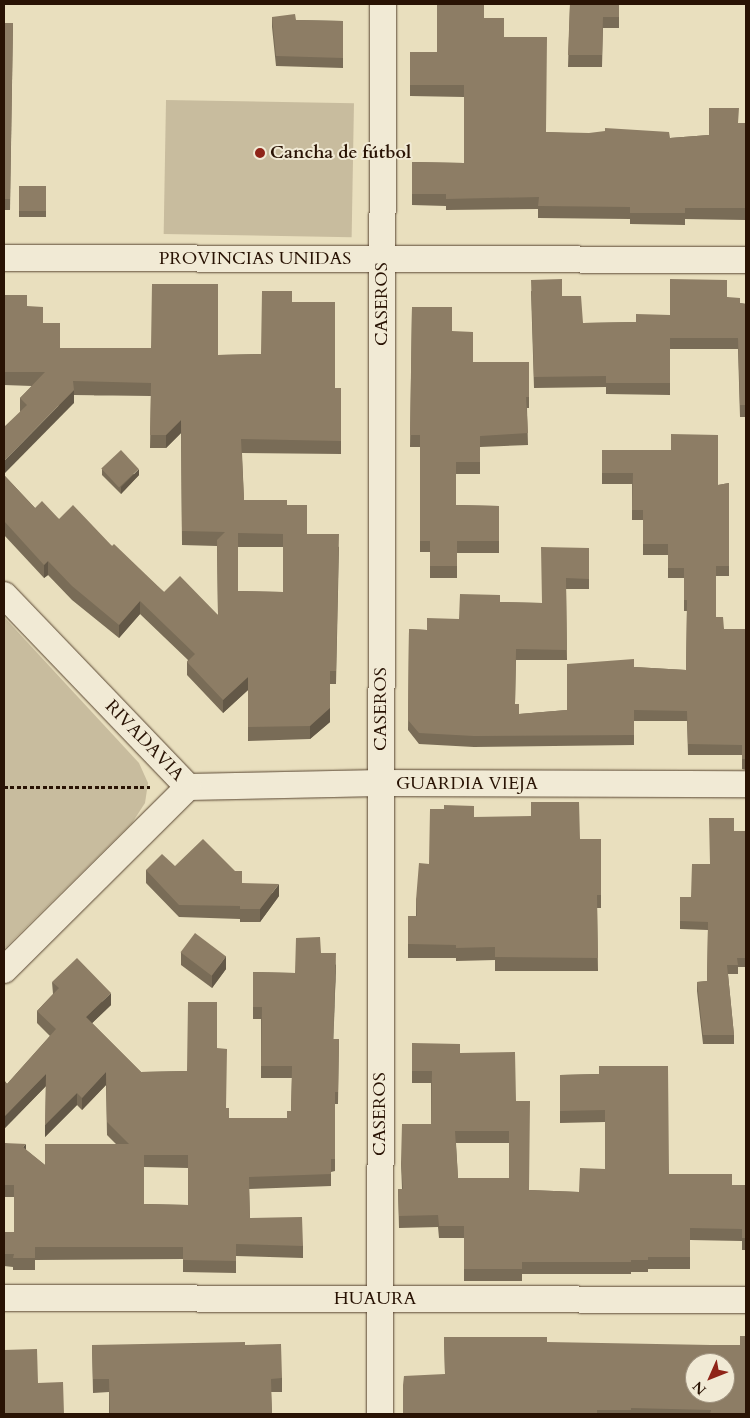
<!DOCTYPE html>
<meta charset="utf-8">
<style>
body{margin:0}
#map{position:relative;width:750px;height:1418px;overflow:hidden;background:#e9dfbe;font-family:Cardo,serif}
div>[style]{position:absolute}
.green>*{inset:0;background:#c8bc9e;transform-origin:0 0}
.path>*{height:3px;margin-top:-1.5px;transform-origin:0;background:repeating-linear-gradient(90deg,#291304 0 4px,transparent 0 6.5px)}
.roads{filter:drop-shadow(0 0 1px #594632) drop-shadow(0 0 1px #594632)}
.minor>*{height:26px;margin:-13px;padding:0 13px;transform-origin:13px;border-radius:13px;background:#f1ead5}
.wall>*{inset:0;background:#796c57;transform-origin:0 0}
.shaded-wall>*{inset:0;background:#635847}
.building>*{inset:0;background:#8d7d65;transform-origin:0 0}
.dots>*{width:14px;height:14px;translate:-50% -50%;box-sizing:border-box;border:2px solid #f1ead5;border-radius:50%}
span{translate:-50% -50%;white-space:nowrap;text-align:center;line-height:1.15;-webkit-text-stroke:4px #f1ead5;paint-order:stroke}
.poi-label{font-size:18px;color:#291304;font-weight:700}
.left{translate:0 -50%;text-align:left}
.street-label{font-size:18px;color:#291304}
.frame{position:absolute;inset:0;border:5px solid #291304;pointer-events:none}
.north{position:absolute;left:685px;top:1353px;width:50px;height:50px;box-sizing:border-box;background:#f1ead5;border:1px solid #a19481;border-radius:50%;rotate:226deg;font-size:14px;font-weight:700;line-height:20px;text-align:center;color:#291304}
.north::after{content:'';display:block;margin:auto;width:18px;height:22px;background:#8f2418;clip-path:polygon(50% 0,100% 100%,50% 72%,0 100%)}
</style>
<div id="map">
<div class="green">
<i style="left:166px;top:100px;width:188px;height:134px;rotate:1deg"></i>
<i style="clip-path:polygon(4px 617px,139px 763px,148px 783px,145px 803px,132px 823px,4px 949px)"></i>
</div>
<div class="path">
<i style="left:4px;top:787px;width:146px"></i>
</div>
<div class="roads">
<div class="minor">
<i style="left:4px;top:258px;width:742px;rotate:0.15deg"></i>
<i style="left:4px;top:595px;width:266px;rotate:46.2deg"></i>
<i style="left:188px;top:787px;width:193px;rotate:-1.2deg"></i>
<i style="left:381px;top:783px;width:365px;rotate:0.2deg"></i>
<i style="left:4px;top:970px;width:260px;rotate:-44.8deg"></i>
<i style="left:4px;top:1298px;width:742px;rotate:0.15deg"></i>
<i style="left:380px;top:1414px;width:1410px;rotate:-89.88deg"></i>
</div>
</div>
<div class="wall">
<i style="clip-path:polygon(570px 4px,619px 4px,619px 28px,603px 28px,602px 67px,568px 67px)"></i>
<i style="clip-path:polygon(272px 17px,296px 20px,343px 21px,343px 68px,276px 66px,272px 27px)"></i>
<i style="clip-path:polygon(484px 18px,504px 37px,546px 132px,670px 138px,709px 135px,738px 123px,746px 123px,746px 220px,685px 219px,685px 225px,630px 224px,630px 219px,538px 218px,538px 209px,446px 210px,446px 206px,412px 205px,412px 162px,464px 163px,464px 97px,410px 96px,410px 52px,437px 52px)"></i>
<i style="clip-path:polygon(4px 23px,13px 23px,10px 210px,4px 210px)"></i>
<i style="left:19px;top:186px;width:27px;height:31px"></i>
<i style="clip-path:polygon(531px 291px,562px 296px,583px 323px,636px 322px,670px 315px,727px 297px,740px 303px,746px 304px,746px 417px,740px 417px,738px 349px,670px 349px,670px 395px,606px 394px,606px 387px,534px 388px)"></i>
<i style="clip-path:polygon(evenodd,4px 295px,27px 306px,43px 323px,60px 348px,218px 355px,261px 354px,292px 302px,335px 388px,341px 388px,341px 454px,242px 453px,244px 500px,287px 505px,307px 534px,339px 547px,336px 684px,330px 684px,330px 722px,310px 739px,248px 741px,248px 690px,223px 713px,187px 675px,187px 662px,188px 660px,140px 614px,119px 638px,72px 600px,48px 575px,44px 578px,4px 535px,4px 475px,35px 508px,59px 519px,112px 546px,164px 592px,218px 615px,217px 546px,182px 545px,181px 433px,166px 448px,150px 448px,151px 396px,74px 395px,74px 403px,20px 412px,20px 398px,32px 386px,4px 385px,4px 295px,238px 547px,283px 547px,283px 592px,238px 591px,238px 547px)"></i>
<i style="clip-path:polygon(412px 307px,452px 331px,473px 362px,529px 362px,529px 408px,527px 408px,528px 445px,480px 447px,480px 474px,456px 474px,456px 505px,499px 506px,499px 553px,457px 553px,457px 578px,430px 578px,430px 552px,420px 552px,420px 447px,410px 447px)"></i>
<i style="clip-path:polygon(602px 450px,718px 485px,729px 483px,729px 576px,716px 576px,716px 617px,724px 629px,746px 629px,746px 770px,742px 769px,742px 755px,688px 755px,687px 721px,634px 721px,634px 745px,474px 747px,419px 744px,408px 730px,409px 629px,427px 630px,459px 619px,500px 602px,542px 603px,589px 548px,589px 589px,566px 589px,567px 660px,516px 660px,515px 704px,519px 714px,567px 710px,634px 667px,686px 670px,687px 611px,684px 611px,684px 578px,668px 578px,668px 555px,643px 555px,643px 520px,632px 520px,632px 484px,602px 484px)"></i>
<i style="clip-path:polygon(102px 469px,139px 475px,121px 494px,102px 475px)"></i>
<i style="clip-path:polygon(474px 817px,580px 839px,601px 839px,601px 908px,597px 908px,598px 971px,495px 971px,495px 960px,456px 961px,456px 958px,408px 958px,408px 916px,416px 916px,416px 900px,429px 864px)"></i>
<i style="clip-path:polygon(734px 831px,746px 831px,746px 967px,738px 967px,738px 974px,728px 974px,734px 1035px,734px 1044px,703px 1044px,697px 991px,697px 982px,707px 981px,708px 930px,680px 929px,680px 897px,691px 897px,710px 864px)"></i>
<i style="clip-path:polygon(175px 866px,242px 883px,279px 896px,260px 922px,240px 922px,240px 919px,179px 917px,146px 883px,146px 870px)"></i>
<i style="clip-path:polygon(181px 952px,226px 969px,212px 988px,181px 965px)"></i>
<i style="clip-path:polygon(evenodd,321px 953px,336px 965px,333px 1039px,339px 1039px,338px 1104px,335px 1104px,335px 1171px,331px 1172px,331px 1186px,249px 1189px,250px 1218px,303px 1246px,303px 1258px,236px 1256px,236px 1273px,183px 1272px,183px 1259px,35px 1260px,35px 1270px,13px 1270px,13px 1267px,4px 1266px,4px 1232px,14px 1232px,14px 1197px,4px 1197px,4px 1143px,26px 1150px,45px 1165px,116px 1144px,107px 1135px,106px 1085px,82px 1110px,77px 1105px,45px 1137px,46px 1086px,4px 1129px,4px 1080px,7px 1084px,50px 1036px,37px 1023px,37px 1011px,53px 994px,52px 982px,111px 1005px,92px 1023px,141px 1072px,187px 1071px,217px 1048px,226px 1108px,229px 1118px,287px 1118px,291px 1111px,292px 1078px,261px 1078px,261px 1019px,253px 1019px,253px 972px,295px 973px,321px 953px,144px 1167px,188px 1168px,188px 1205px,144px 1204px,144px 1167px)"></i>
<i style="clip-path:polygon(evenodd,412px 1043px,460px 1053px,516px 1101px,529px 1190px,579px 1192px,605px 1169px,605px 1122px,560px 1123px,560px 1075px,599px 1074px,669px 1174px,732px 1185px,746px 1185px,746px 1250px,742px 1250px,742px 1241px,690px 1240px,690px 1269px,648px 1269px,648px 1272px,631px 1272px,631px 1274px,522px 1274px,522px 1281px,464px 1281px,464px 1238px,439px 1238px,438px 1227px,399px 1228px,398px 1189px,402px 1189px,401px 1162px,431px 1124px,431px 1083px,412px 1083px,412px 1043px,456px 1143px,509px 1143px,509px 1178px,458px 1178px,456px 1143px)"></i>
<i style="clip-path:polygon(444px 1337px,547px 1342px,746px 1414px,403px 1414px,445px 1374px)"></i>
<i style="clip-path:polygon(92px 1345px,245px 1345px,282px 1378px,282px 1392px,271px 1392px,272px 1414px,109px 1414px,109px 1392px,93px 1393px)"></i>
</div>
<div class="shaded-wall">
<i style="clip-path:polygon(74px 390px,74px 403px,4px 474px,4px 461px)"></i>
<i style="clip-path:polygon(181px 420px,181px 433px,166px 448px,166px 435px)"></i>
<i style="clip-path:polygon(139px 469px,139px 475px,121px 494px,121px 487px)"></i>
<i style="clip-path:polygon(48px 561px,48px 575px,44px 578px,44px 565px)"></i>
<i style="clip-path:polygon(140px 601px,140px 614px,119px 638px,119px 625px)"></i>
<i style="clip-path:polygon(248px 677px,248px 690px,223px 713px,223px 700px)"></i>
<i style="clip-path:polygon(330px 684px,330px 722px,310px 739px,310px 726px)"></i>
<i style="clip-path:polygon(279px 884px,279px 896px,260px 922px,260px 909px)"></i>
<i style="clip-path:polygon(336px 953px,336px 965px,333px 1051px,333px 1039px)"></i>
<i style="clip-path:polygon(226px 956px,226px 969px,212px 988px,212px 975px)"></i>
<i style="clip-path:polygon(111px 993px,111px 1005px,86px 1029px,86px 1017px)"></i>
<i style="clip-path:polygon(106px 1072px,106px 1085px,82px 1110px,82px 1098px)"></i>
<i style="clip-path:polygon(46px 1074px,46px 1086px,4px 1129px,4px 1117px)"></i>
<i style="clip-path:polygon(77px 1093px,77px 1105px,45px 1137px,45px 1125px)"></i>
<i style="clip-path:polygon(26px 1144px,26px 1156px,23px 1147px)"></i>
</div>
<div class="building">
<i style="clip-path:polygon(437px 4px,484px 4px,484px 18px,504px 18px,504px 37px,547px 37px,546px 132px,589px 133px,605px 131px,605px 128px,669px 132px,670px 138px,709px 135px,709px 108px,739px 108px,738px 123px,746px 123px,746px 208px,685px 208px,685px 213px,630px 213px,630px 207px,538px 206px,539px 197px,446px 199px,446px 194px,412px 194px,412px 162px,464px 163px,464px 85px,410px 85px,410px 52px,437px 52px)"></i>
<i style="clip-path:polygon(570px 4px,619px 4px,619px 17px,603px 17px,602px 55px,568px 55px)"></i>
<i style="clip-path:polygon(295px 14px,296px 20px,343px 21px,343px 58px,276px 56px,272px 17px)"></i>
<i style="clip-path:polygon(4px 23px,13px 23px,10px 199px,4px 199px)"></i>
<i style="left:19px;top:186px;width:27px;height:25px"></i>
<i style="clip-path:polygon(562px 279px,562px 296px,581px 296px,583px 323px,636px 322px,636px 314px,670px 315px,670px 279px,727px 280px,727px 297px,740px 298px,740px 303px,746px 304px,746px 405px,740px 405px,738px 338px,670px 338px,670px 383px,606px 383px,606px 376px,534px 377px,531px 280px)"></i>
<i style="clip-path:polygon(evenodd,152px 284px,218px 284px,218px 355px,261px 354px,262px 291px,292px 291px,292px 302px,335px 302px,335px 388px,341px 388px,341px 441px,241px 439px,244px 500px,287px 500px,287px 505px,307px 505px,307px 534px,339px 534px,336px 671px,330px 671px,330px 708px,310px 726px,248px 727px,248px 677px,223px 700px,187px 662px,195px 654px,140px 601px,119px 625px,72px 586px,48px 561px,44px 565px,4px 521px,4px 475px,35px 508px,42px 501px,59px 519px,73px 505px,112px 546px,114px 544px,164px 592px,180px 576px,218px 615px,217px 540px,225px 532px,182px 531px,181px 420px,166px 435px,150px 435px,151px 383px,73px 381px,74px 390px,4px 461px,4px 427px,27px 405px,20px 398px,45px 372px,4px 372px,4px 295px,27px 295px,27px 306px,43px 307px,43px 323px,60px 323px,60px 348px,151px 348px,152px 284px,238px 533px,283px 534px,283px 592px,238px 591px,238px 533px)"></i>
<i style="clip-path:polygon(412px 307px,452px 307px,452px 331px,473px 332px,473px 362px,529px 362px,529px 397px,526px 397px,528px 433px,480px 436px,480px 462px,456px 462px,456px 505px,499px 506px,499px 541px,457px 541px,457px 566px,430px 566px,430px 541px,420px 541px,420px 435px,410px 435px)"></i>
<i style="clip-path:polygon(671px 434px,718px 435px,718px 485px,729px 483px,729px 566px,716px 566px,716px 617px,723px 617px,724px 629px,746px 629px,746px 759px,742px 759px,742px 745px,688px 744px,687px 711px,634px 710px,634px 735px,474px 736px,419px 733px,408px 720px,409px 629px,427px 630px,427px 618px,459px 619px,460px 594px,500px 595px,500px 602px,542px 603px,541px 547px,589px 548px,589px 579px,566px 578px,567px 650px,516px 649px,515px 704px,519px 704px,519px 714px,567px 710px,567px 664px,634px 659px,634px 667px,686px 670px,687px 600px,684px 600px,684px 568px,668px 568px,668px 544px,643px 544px,643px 510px,632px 510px,633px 473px,602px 473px,602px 450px,671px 450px)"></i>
<i style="left:121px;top:450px;width:26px;height:27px;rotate:47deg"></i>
<i style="clip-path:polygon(531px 802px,579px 802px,580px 839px,601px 839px,601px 895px,597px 895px,598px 958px,495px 957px,495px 947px,456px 948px,456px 945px,408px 944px,408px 916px,417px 916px,416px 900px,419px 863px,429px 864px,430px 809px,444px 809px,444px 805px,474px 806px,474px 817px,531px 816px)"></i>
<i style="clip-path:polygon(709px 818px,734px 818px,734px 831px,746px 831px,746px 958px,737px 958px,738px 965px,727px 965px,734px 1035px,703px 1035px,697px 982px,707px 981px,708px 922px,680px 921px,680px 897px,691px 897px,692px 864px,710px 864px)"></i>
<i style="clip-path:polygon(203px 839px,235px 871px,242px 871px,242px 883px,279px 884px,260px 909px,240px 909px,240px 906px,179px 905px,146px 870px,162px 854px,175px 866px)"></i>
<i style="left:195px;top:933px;width:39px;height:24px;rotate:37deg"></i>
<i style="clip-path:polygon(evenodd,320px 937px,321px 953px,336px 953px,333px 1039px,339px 1039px,338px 1092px,335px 1092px,335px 1159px,331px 1159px,331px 1174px,249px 1177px,250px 1218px,302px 1217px,303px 1246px,236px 1244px,236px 1261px,183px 1260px,183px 1247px,35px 1247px,35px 1258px,13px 1258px,14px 1254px,4px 1254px,4px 1232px,14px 1232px,14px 1185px,4px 1185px,4px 1143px,26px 1144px,23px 1147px,45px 1165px,45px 1144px,129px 1144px,107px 1122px,106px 1072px,82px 1098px,77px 1093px,45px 1125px,46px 1074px,4px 1117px,4px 1080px,7px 1084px,56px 1029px,37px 1011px,59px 988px,52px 982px,77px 958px,111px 993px,86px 1017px,141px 1072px,187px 1071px,188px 1002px,217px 1002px,217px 1048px,227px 1049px,226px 1108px,229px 1108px,229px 1118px,287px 1118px,287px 1111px,291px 1111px,292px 1066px,261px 1066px,262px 1007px,253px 1007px,253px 972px,295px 973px,296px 938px,320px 937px,144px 1155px,188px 1155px,188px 1205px,144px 1204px,144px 1155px)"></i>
<i style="clip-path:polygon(evenodd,412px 1043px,460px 1044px,460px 1053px,515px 1052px,516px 1101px,530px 1101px,529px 1190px,579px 1192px,580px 1168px,605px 1169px,605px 1110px,560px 1111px,560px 1075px,599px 1074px,599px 1066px,668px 1066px,669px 1174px,732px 1174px,732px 1185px,746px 1185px,746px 1238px,742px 1238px,742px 1229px,690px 1228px,690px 1257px,648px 1257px,648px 1260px,631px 1260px,631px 1262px,522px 1262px,522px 1269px,464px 1269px,464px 1226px,439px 1226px,438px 1215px,399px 1216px,398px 1189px,403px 1189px,401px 1162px,402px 1124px,431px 1124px,432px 1071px,412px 1071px,412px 1043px,455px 1131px,509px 1131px,509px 1178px,458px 1178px,455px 1131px)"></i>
<i style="clip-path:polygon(evenodd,740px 1336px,746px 1336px,746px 1414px,710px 1414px,711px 1410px,631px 1408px,631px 1410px,597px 1410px,597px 1414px,403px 1414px,403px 1385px,404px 1376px,445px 1374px,444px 1337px,547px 1337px,547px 1342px,711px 1345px,740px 1345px,740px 1336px,695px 1363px,725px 1363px,725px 1393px,695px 1393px,695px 1363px)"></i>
<i style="clip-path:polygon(245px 1342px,245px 1345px,281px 1344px,282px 1378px,271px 1379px,272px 1414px,110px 1414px,109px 1379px,93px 1379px,92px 1345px)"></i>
<i style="clip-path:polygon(37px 1349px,38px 1383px,63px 1382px,64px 1414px,4px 1414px,4px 1350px)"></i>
</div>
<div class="dots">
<i style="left:260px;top:153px;background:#8f2418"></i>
</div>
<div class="poi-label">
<span class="left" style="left:270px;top:153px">Cancha de fútbol</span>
</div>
<div class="street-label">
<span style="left:255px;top:259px">PROVINCIAS UNIDAS</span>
<span style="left:382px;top:304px;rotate:-90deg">CASEROS</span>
<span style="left:381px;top:709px;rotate:-90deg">CASEROS</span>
<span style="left:144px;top:741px;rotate:46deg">RIVADAVIA</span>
<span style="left:467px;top:784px">GUARDIA VIEJA</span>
<span style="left:380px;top:1114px;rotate:-90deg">CASEROS</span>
<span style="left:375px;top:1299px">HUAURA</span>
</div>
<div class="frame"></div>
<div class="north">N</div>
</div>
